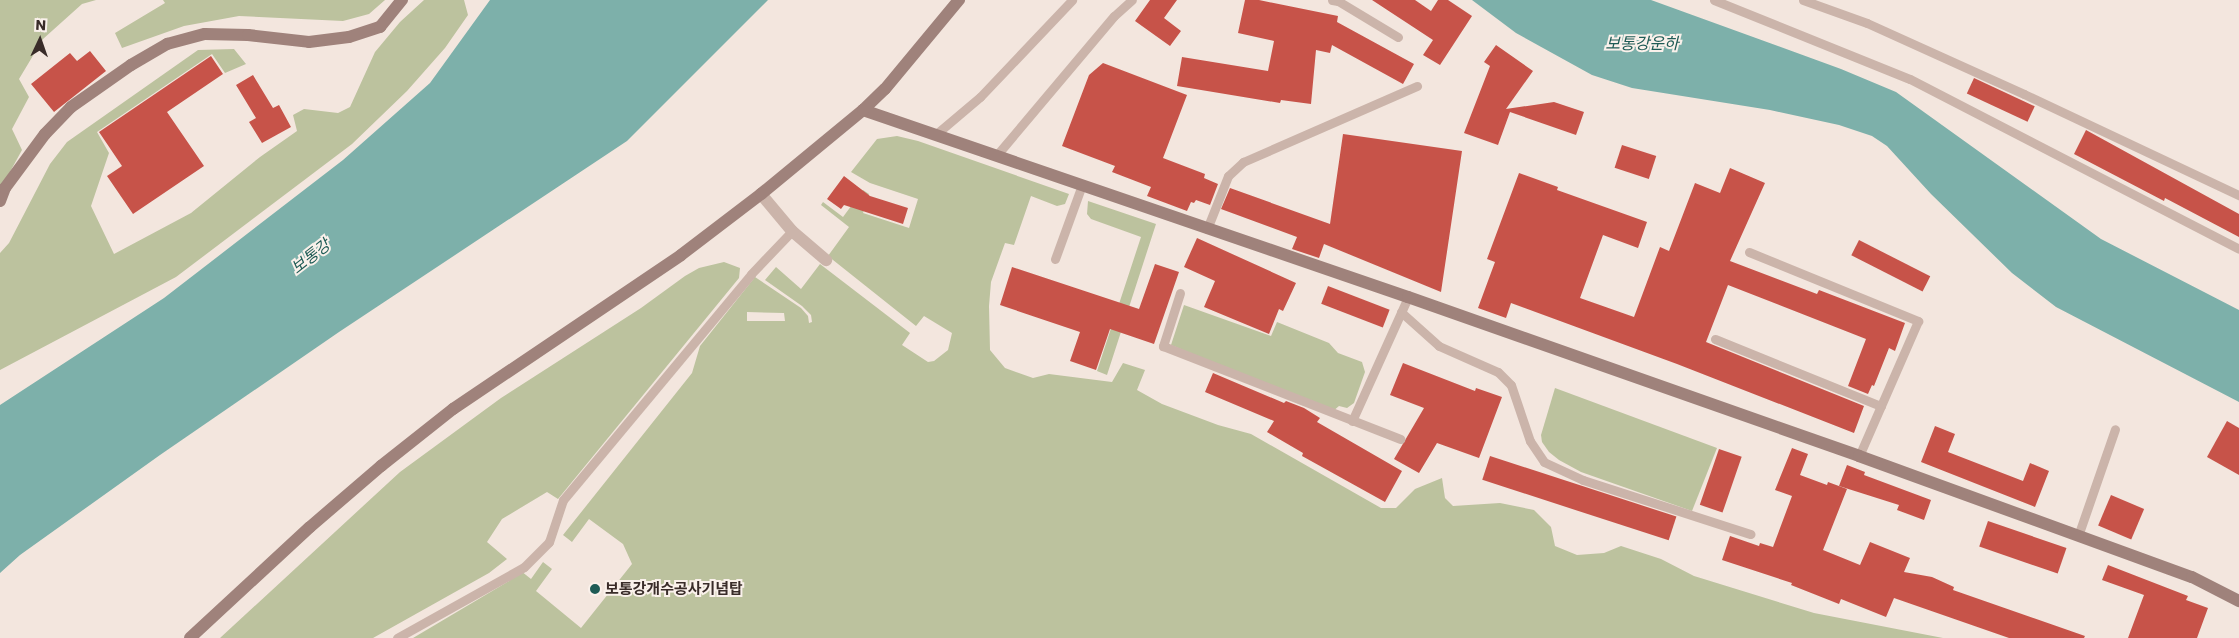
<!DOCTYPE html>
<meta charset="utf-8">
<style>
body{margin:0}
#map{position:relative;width:2239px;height:638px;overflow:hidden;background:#f3e6de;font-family:Poppins,"Noto Sans KR",sans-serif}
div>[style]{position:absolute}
.green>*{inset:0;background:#bcc29e}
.water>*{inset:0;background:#7db0aa}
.building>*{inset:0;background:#c75349;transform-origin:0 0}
.lane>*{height:9px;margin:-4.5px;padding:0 4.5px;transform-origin:4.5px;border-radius:4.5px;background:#cbb4aa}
.street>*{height:12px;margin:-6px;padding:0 6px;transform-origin:6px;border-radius:6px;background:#cbb4aa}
.secondary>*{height:12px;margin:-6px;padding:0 6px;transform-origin:6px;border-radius:6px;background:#9f827b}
.dots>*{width:14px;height:14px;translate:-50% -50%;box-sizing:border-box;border:2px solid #faf1eb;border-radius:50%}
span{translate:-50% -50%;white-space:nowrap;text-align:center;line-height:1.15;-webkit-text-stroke:4px #faf1eb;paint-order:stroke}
.poi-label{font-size:15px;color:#392c29;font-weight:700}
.left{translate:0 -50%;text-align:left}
.water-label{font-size:16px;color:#1e5b55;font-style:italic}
.north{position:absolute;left:15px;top:15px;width:50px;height:50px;-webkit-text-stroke:4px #faf1eb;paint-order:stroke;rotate:3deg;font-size:14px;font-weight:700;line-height:20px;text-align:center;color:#392c29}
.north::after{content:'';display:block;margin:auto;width:18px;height:22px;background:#392c29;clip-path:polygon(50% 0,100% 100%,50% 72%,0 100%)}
</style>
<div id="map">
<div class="green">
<i style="clip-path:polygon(0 0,96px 0,82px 4px,43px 39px,19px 79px,29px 97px,12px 129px,22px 150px,0 190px)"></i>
<i style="clip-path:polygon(163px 0,385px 0,369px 14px,343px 21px,239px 16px,184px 26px,122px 48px,115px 33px,165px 3px)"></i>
<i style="clip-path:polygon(424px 0,464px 0,468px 15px,445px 48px,407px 91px,352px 144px,176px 277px,0 370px,0 253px,9px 243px,50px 164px,67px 142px,198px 50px,234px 49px,246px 64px,225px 73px,212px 54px,97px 132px,109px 153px,91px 206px,114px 254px,191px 213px,260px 157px,297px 131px,293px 115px,304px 109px,338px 113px,350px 107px,375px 52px,400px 22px)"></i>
<i style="clip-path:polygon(evenodd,897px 136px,918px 141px,1069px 194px,1065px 204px,1057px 206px,1031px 196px,1014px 245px,1005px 243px,991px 282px,989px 306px,990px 350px,1005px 368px,1033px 378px,1049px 374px,1112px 382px,1123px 363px,1145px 370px,1137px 390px,1162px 404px,1218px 425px,1251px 434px,1381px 508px,1396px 508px,1415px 489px,1442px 478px,1445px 498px,1453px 506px,1500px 503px,1534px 510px,1551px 527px,1555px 546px,1577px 555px,1604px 553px,1621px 546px,1661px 559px,1694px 576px,1814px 613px,1943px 638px,413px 638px,509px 581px,521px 571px,531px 579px,543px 562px,552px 569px,536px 591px,581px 628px,632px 564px,623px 544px,589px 519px,572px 542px,563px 535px,692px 373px,700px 346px,755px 277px,801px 308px,808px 316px,809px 323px,812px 322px,811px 315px,802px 306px,765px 280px,776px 267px,801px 289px,820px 264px,910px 333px,902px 345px,928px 362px,934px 361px,948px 350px,952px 333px,924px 316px,916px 326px,828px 256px,849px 227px,821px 205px,823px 202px,843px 217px,863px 190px,869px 194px,863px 213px,909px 228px,918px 199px,870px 183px,851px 172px,877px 139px,897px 136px,747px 312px,784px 313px,785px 321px,747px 321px,747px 312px)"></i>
<i style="clip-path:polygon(1088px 201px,1156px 224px,1107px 375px,1097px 371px,1141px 237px,1091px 219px,1087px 214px)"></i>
<i style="clip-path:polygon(724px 262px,740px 268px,739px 278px,558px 499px,547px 492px,502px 519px,487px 542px,507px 559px,489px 573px,373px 638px,220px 638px,400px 472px,501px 398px,641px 308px,685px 276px,699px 268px)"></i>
<i style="clip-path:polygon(1184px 305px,1271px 336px,1277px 322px,1329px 343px,1338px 353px,1362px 362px,1365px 372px,1354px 403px,1347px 408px,1339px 406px,1332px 412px,1171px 345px)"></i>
<i style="clip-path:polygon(1555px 388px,1717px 448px,1692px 511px,1581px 472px,1559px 460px,1549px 452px,1542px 442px,1541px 435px)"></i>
</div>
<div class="water">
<i style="clip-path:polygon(490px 0,768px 0,627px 141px,339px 332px,160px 455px,20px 555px,0 573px,0 405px,164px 298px,343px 160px,430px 83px)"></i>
<i style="clip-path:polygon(1472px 0,1651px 0,1841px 69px,1896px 92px,2101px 239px,2239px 310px,2239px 402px,2056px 307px,2012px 273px,1931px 194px,1887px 146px,1872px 136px,1839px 125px,1770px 110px,1632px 88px,1592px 75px,1516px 33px)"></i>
</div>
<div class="building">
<i style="clip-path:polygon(1150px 0,1177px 0,1164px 18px,1181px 31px,1170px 46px,1135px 21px)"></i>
<i style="clip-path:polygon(1245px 0,1259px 0,1338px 16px,1337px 22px,1414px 64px,1403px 84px,1332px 45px,1330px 53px,1316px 50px,1311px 104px,1281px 100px,1280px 103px,1177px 86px,1182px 57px,1268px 71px,1274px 41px,1238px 33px)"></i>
<i style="clip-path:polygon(1372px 0,1415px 0,1431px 11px,1438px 0,1448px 0,1472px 16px,1440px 65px,1423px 55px,1433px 40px)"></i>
<i style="clip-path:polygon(1496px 45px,1533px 71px,1506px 109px,1554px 102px,1584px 112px,1576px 135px,1510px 112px,1498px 145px,1464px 133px,1490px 66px,1484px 62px)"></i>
<i style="clip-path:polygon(90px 51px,106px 71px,54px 112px,31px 84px,70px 53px,77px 61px)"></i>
<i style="clip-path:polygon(211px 56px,223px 74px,167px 112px,204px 166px,133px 214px,107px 176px,122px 166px,99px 132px)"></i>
<i style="clip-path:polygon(1103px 63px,1187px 95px,1163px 158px,1205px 174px,1204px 178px,1218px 184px,1210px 205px,1196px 200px,1194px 203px,1191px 202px,1187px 211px,1147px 196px,1151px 187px,1112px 172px,1115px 166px,1062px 146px,1089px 75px)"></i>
<i style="clip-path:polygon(253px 75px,273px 108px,279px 105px,291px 127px,262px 143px,249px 122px,256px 118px,236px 85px)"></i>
<i style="left:1974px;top:78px;width:67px;height:17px;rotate:25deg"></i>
<i style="clip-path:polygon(2086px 130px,2239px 214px,2239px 237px,2165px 198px,2164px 201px,2074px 154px)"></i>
<i style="clip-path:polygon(1343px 134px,1462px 151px,1441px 292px,1324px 244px,1319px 258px,1292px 249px,1297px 237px,1221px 209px,1230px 188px,1330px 224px)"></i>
<i style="left:1622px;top:145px;width:36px;height:24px;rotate:18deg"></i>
<i style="clip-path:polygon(1730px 168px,1765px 183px,1730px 261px,1817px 294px,1819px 290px,1905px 323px,1895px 351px,1889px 348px,1874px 386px,1872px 385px,1868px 394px,1848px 386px,1866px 339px,1728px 285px,1706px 342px,1864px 406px,1854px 433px,1677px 364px,1511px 303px,1506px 318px,1478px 308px,1495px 262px,1487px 259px,1519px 173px,1558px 187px,1557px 190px,1647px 222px,1638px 248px,1603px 235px,1580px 298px,1634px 317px,1660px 247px,1669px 251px,1695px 183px,1720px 193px)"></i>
<i style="clip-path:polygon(844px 176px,870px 196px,908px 208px,903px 224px,844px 205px,841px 209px,827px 199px)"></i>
<i style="clip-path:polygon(1197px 238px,1296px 283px,1283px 311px,1279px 309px,1269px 334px,1204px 307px,1215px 281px,1184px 267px)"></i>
<i style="left:1859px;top:240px;width:80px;height:17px;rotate:27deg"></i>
<i style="clip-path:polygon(1155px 264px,1179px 272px,1154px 344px,1110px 329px,1096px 370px,1070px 361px,1080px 332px,1000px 305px,1012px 267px,1139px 309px)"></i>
<i style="left:1328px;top:286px;width:66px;height:19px;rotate:21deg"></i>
<i style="clip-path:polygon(1403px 363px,1475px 391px,1476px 388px,1502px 397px,1479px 458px,1437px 443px,1419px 473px,1394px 459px,1424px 408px,1390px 395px)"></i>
<i style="clip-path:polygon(1213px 373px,1284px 403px,1286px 401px,1304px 408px,1320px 418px,1317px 422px,1402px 471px,1385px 502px,1302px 456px,1303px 453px,1267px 432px,1274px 421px,1205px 392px)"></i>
<i style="clip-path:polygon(2227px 421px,2239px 428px,2239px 475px,2207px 457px)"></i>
<i style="clip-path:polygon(1935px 426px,1955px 434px,1948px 452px,2023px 481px,2030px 463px,2049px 471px,2035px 507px,1921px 462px)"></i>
<i style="clip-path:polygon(1792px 448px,1808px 454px,1800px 475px,1827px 485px,1828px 482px,1847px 489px,1823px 550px,1860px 565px,1870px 542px,1910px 558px,1904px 572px,1932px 577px,1954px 587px,1953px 590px,2085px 636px,2084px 638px,2009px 638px,1894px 598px,1886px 617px,1841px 599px,1839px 604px,1791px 585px,1792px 583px,1722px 560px,1730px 536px,1759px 546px,1760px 543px,1773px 547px,1792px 496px,1775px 490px)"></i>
<i style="left:1719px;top:449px;width:24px;height:59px;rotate:19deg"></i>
<i style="left:1490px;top:456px;width:196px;height:25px;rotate:18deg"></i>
<i style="clip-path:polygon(1847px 465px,1865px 472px,1864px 475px,1931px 500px,1924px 520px,1897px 510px,1899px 505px,1839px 486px)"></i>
<i style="left:2111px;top:495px;width:36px;height:33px;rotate:23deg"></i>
<i style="left:1988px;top:521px;width:83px;height:27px;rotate:19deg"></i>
<i style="clip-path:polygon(2108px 565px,2188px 596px,2186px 600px,2208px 608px,2197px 638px,2128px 638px,2144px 595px,2102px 580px)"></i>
</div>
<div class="lane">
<i style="left:1332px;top:0;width:6px;rotate:9deg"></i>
<i style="left:1338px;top:1px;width:70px;rotate:31deg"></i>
<i style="left:1714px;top:0;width:211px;rotate:22deg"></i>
<i style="left:1910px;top:79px;width:370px;rotate:27.3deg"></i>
<i style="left:1803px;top:0;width:68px;rotate:19.8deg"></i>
<i style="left:1867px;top:23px;width:172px;rotate:24.3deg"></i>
<i style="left:2024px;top:94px;width:238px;rotate:25.2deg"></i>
<i style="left:935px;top:135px;width:59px;rotate:-40.2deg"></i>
<i style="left:980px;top:97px;width:134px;rotate:-46.5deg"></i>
<i style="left:996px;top:156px;width:183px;rotate:-49.9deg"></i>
<i style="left:1114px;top:16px;width:24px;rotate:-42deg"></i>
<i style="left:1207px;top:229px;width:57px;rotate:-68.4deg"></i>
<i style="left:1228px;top:176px;width:21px;rotate:-43deg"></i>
<i style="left:1243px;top:162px;width:190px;rotate:-23.6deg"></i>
<i style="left:1749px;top:252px;width:183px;rotate:22.2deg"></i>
<i style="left:1918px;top:321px;width:147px;rotate:113.6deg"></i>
<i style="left:1055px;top:259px;width:79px;rotate:-70deg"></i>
<i style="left:1180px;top:293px;width:56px;rotate:107.8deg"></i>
<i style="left:1163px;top:346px;width:255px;rotate:21.4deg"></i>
<i style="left:1401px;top:312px;width:51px;rotate:41.8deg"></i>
<i style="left:1439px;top:346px;width:64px;rotate:23.8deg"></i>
<i style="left:1498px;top:372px;width:18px;rotate:45deg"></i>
<i style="left:1511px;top:385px;width:59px;rotate:71.3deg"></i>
<i style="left:1530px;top:441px;width:25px;rotate:56deg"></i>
<i style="left:1544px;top:462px;width:43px;rotate:24.8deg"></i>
<i style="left:1583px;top:480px;width:176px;rotate:17.9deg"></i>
<i style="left:1715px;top:339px;width:179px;rotate:22deg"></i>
<i style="left:1352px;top:421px;width:136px;rotate:-65.7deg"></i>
<i style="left:2078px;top:536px;width:113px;rotate:-70.9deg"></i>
<i style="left:397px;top:638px;width:145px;rotate:-29.2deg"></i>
<i style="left:524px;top:567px;width:35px;rotate:-45deg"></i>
<i style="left:549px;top:542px;width:44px;rotate:-71.6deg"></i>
<i style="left:563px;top:500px;width:294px;rotate:-50.2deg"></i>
<i style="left:751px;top:274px;width:59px;rotate:-46.4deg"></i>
</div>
<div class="street">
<i style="left:761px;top:194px;width:48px;rotate:50deg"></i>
<i style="left:792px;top:231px;width:45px;rotate:40.5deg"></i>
</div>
<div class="secondary">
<i style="left:863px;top:110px;width:576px;rotate:18.94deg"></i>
<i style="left:1408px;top:297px;width:478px;rotate:19.4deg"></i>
<i style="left:1859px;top:456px;width:354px;rotate:20deg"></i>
<i style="left:2192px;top:577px;width:53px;rotate:27.1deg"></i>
<i style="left:0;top:201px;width:14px;rotate:-69deg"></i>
<i style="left:5px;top:188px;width:67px;rotate:-53.5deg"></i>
<i style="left:45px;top:134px;width:37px;rotate:-46deg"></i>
<i style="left:71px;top:107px;width:73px;rotate:-35deg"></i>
<i style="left:131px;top:65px;width:42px;rotate:-30.3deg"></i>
<i style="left:167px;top:44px;width:39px;rotate:-15deg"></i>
<i style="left:205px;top:34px;width:43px;rotate:1.3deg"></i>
<i style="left:248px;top:35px;width:61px;rotate:6.5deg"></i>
<i style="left:309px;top:42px;width:40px;rotate:-7.1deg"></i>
<i style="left:349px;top:37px;width:33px;rotate:-18deg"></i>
<i style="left:380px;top:27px;width:35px;rotate:-51deg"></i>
<i style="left:190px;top:638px;width:163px;rotate:-42.8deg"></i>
<i style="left:310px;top:527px;width:94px;rotate:-40.7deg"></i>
<i style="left:381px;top:466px;width:92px;rotate:-38.4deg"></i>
<i style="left:453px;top:409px;width:275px;rotate:-34deg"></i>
<i style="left:681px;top:255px;width:101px;rotate:-37.3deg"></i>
<i style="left:761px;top:194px;width:132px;rotate:-39.5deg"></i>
<i style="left:863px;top:110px;width:30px;rotate:-44deg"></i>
<i style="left:885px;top:89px;width:116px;rotate:-50.3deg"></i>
</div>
<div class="dots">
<i style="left:595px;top:589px;background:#1e5b55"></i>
</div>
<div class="poi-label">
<span class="left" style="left:605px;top:589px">보통강개수공사기념탑</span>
</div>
<div class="water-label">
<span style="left:1642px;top:44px">보통강운하</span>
<span style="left:311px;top:257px;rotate:-38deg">보통강</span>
</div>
<div class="north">N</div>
</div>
